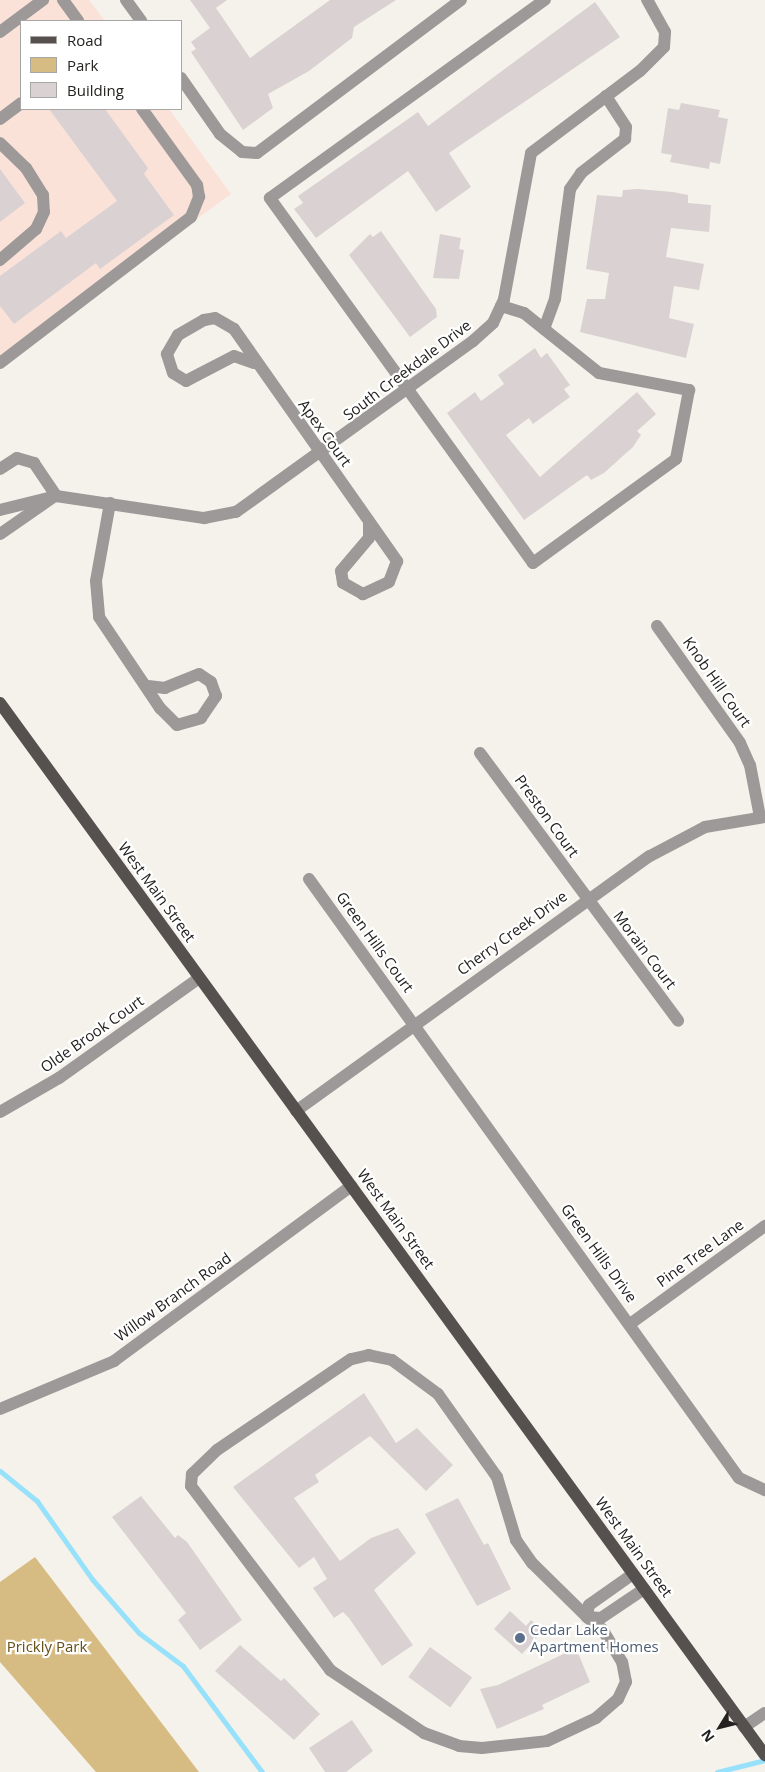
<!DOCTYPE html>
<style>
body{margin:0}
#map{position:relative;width:765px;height:1772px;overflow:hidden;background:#f5f2eb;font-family:"Open Sans",sans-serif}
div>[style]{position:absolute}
.commercial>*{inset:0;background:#fbe2d9}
.green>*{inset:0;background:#d6bc82}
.stream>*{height:5px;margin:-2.5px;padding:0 2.5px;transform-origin:2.5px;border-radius:2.5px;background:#98e1fa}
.building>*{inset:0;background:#dad2d2;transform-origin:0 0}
.minor>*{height:12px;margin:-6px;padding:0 6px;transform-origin:6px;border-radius:6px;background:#9c9998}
.major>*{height:12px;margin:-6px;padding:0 6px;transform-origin:6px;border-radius:6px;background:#56514f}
.dots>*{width:14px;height:14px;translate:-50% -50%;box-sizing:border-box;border:2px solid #fff;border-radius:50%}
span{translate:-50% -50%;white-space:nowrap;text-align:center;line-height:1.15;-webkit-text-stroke:4.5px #fff;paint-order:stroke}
.street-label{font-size:15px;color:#232220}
.service-label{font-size:15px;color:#4e5e75}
.left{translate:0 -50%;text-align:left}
.park-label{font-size:15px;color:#654e16}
.legend{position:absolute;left:20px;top:20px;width:162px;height:90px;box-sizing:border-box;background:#fff;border:1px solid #a7a7a6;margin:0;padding:6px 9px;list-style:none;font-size:15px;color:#232220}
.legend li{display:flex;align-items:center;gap:10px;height:25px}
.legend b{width:25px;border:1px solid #a7a7a6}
.north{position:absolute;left:695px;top:1702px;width:50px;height:50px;-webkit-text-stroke:4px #fff;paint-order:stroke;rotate:234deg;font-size:14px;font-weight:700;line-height:20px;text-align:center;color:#232220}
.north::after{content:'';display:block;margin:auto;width:18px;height:22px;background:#232220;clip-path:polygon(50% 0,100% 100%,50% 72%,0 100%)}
</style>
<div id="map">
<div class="commercial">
<i style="clip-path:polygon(0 0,89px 0,105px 21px,21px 21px,21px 109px,169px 109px,231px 194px,0 363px)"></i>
</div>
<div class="green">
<i style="clip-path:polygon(35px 1557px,199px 1772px,96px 1772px,0 1662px,0 1582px)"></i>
</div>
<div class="stream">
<i style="left:0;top:1471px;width:48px;rotate:39deg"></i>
<i style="left:37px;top:1501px;width:95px;rotate:54.8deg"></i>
<i style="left:92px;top:1579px;width:72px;rotate:49deg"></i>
<i style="left:139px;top:1633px;width:55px;rotate:36.9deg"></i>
<i style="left:183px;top:1666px;width:132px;rotate:53.3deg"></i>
<i style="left:717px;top:1772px;width:49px;rotate:-14deg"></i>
</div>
<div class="building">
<i style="clip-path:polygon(190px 0,227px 0,216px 8px,250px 58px,330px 0,396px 0,354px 27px,352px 38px,309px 71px,268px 94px,273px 108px,243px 130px,191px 52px,196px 49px,191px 42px,210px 28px)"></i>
<i style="clip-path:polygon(595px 2px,620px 37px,449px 153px,471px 187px,436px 212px,408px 171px,316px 238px,294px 209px,303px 203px,298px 196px,418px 112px,428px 126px)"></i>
<i style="clip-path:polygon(681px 103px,720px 110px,718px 117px,728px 119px,720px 164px,710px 162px,709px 169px,670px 162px,672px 155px,661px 153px,668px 108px,679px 110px)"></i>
<i style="clip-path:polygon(49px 109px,105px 109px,148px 168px,144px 174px,174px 215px,100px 269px,96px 263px,14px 324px,0 306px,0 276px,61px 231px,66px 238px,117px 201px)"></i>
<i style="clip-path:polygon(0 169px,25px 203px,0 222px)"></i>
<i style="clip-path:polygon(638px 189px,673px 192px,688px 195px,688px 203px,711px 205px,709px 232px,671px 228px,666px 257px,704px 264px,699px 290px,674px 286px,669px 318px,694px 324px,686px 358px,580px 332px,587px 299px,605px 299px,609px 273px,586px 269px,597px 195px,622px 197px,623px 190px)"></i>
<i style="clip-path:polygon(381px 231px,436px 309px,437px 317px,410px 337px,349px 255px,370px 234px,373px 237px)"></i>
<i style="clip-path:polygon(440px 234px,461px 238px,459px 249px,464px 250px,459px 279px,433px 278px)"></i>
<i style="clip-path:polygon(535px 348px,541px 358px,547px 353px,570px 385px,564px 389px,570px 397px,533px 424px,529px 418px,506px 435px,540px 477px,637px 392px,656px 414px,637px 431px,641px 435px,633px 447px,604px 473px,591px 480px,587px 475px,524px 520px,447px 413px,475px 392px,481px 401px,504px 384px,498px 375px)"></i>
<i style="clip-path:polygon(364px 1393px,396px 1443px,417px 1428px,453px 1465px,426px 1491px,370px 1436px,315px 1475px,319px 1482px,294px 1498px,340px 1561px,371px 1538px,398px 1528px,416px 1553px,374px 1590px,413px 1645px,382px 1666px,349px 1618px,343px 1612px,334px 1618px,313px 1588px,327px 1579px,314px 1557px,299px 1568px,233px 1487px)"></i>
<i style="clip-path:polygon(141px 1496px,175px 1538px,178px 1535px,187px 1542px,242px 1620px,200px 1650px,178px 1620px,186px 1613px,112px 1517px)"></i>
<i style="clip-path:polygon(458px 1498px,484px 1545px,488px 1543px,511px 1589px,477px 1606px,425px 1514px)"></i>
<i style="clip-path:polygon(510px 1611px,526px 1626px,531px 1620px,543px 1631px,522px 1654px,494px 1629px)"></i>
<i style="clip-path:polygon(240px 1645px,281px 1681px,284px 1678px,320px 1714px,294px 1740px,215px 1671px)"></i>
<i style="left:430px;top:1647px;width:52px;height:37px;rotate:36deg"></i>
<i style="clip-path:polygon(576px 1648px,590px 1682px,542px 1705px,544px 1709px,497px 1729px,480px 1689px,498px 1685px)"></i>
<i style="clip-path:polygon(352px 1720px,373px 1751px,346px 1772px,325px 1772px,309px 1748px)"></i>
</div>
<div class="minor">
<i style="left:63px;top:0;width:26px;rotate:54deg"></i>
<i style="left:126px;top:0;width:26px;rotate:54deg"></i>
<i style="left:0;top:32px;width:54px;rotate:-36.7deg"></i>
<i style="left:181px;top:78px;width:68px;rotate:55.1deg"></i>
<i style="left:220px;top:134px;width:28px;rotate:39deg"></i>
<i style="left:242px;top:152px;width:15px;rotate:4deg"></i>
<i style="left:257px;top:153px;width:255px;rotate:-36.9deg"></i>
<i style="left:0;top:119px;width:26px;rotate:-37deg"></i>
<i style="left:0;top:143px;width:36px;rotate:44deg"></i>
<i style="left:26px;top:168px;width:32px;rotate:58deg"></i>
<i style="left:43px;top:195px;width:17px;rotate:87deg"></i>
<i style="left:44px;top:212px;width:19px;rotate:115deg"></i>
<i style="left:36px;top:229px;width:48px;rotate:139.3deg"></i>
<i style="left:501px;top:306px;width:24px;rotate:17deg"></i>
<i style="left:524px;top:313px;width:96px;rotate:38.7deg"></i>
<i style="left:599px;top:373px;width:92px;rotate:10.7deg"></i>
<i style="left:689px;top:390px;width:70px;rotate:100.7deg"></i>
<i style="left:676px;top:459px;width:177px;rotate:144deg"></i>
<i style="left:533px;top:563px;width:450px;rotate:-125.8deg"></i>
<i style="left:270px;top:198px;width:339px;rotate:-35.8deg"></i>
<i style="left:544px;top:329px;width:32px;rotate:-70deg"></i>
<i style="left:555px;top:299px;width:111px;rotate:-82.2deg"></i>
<i style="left:570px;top:189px;width:19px;rotate:-55deg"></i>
<i style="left:581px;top:173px;width:56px;rotate:-37.7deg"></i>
<i style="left:625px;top:139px;width:12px;rotate:-85deg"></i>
<i style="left:626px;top:127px;width:37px;rotate:-123deg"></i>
<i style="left:0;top:363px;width:240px;rotate:-37.4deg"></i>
<i style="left:191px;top:217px;width:22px;rotate:-68deg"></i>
<i style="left:199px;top:197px;width:12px;rotate:-99deg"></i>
<i style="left:197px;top:185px;width:94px;rotate:-125.9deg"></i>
<i style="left:254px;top:363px;width:21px;rotate:-161deg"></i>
<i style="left:234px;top:356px;width:54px;rotate:152.5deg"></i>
<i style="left:186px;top:381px;width:15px;rotate:-148deg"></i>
<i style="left:173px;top:373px;width:20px;rotate:-108deg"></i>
<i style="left:167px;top:354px;width:22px;rotate:-60deg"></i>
<i style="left:178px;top:335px;width:30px;rotate:-30deg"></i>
<i style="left:204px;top:320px;width:11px;rotate:-10deg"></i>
<i style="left:215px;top:318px;width:22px;rotate:30deg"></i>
<i style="left:234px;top:329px;width:284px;rotate:54.9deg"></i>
<i style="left:397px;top:561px;width:22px;rotate:111deg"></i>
<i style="left:389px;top:582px;width:29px;rotate:155deg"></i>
<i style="left:363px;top:594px;width:23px;rotate:-151deg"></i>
<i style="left:343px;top:583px;width:12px;rotate:-99deg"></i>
<i style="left:341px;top:571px;width:43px;rotate:-49.7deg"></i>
<i style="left:369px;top:538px;width:16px;rotate:-90deg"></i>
<i style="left:0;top:469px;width:20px;rotate:-33deg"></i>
<i style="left:17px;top:458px;width:18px;rotate:16deg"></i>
<i style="left:34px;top:463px;width:40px;rotate:56deg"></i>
<i style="left:110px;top:503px;width:79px;rotate:100.2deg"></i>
<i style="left:96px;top:581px;width:36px;rotate:85deg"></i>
<i style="left:99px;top:617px;width:110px;rotate:56.2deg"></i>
<i style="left:160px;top:708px;width:24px;rotate:45deg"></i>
<i style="left:177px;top:725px;width:25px;rotate:-16deg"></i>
<i style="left:201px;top:718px;width:27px;rotate:-56deg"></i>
<i style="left:216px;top:696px;width:15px;rotate:-110deg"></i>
<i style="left:211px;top:682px;width:14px;rotate:-146deg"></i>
<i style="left:199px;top:674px;width:37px;rotate:158deg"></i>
<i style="left:165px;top:688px;width:17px;rotate:-173deg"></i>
<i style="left:0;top:510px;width:58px;rotate:-14deg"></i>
<i style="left:56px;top:496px;width:150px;rotate:8.5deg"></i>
<i style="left:204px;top:518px;width:33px;rotate:-11deg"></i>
<i style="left:236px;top:512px;width:292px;rotate:-35.8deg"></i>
<i style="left:473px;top:341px;width:27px;rotate:-42deg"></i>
<i style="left:493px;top:323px;width:26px;rotate:-65deg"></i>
<i style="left:504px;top:299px;width:148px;rotate:-79.5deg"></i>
<i style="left:531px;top:153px;width:136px;rotate:-37deg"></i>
<i style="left:640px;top:71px;width:34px;rotate:-45deg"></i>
<i style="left:664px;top:47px;width:15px;rotate:-86deg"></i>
<i style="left:665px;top:32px;width:37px;rotate:-119deg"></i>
<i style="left:0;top:534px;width:63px;rotate:-34.7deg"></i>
<i style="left:657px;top:626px;width:143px;rotate:54.6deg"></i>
<i style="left:740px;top:743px;width:24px;rotate:66deg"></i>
<i style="left:750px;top:765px;width:53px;rotate:79.1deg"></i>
<i style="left:480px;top:753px;width:333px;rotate:53.5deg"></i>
<i style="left:309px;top:879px;width:737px;rotate:54.33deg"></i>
<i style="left:739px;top:1478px;width:29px;rotate:25deg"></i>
<i style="left:296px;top:1111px;width:436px;rotate:-35.8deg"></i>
<i style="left:650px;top:856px;width:62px;rotate:-27.8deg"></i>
<i style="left:705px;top:827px;width:61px;rotate:-9.5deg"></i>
<i style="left:0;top:1112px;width:68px;rotate:-30deg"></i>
<i style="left:59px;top:1078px;width:172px;rotate:-35.5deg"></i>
<i style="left:630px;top:1324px;width:167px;rotate:-36deg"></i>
<i style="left:0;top:1409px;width:124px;rotate:-22.8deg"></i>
<i style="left:114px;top:1361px;width:295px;rotate:-36.4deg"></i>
<i style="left:587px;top:1617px;width:77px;rotate:-135.5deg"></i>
<i style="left:532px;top:1563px;width:28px;rotate:-125deg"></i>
<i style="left:516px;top:1540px;width:66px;rotate:-106.8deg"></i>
<i style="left:497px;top:1477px;width:102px;rotate:-125.4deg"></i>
<i style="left:438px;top:1394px;width:57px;rotate:-143.5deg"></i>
<i style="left:392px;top:1360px;width:24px;rotate:-168deg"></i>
<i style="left:369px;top:1355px;width:18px;rotate:167deg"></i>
<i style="left:351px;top:1359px;width:162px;rotate:145.8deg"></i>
<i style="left:217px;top:1450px;width:35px;rotate:136deg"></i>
<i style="left:192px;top:1474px;width:12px;rotate:95deg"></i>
<i style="left:191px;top:1486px;width:231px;rotate:52.9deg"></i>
<i style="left:330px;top:1670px;width:113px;rotate:33.8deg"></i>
<i style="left:424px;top:1733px;width:37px;rotate:20deg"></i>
<i style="left:459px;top:1746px;width:23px;rotate:5deg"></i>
<i style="left:482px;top:1748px;width:65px;rotate:-6.1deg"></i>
<i style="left:547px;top:1741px;width:54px;rotate:-25.1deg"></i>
<i style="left:596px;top:1718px;width:29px;rotate:-41deg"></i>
<i style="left:618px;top:1699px;width:19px;rotate:-65deg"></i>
<i style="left:626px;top:1682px;width:20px;rotate:-101deg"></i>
<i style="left:622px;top:1662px;width:37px;rotate:-121deg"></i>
<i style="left:603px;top:1630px;width:21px;rotate:-141deg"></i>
<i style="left:587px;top:1617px;width:14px;rotate:4deg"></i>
<i style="left:601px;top:1618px;width:52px;rotate:-34deg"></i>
<i style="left:587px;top:1617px;width:12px;rotate:-81deg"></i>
<i style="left:589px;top:1605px;width:54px;rotate:-35.2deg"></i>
<i style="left:744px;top:1727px;width:25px;rotate:-34deg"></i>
</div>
<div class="major">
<i style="left:0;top:703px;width:1301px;rotate:53.98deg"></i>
</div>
<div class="dots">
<i style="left:520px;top:1638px;background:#5c6f8a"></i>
</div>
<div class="street-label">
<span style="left:407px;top:370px;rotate:-37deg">South Creekdale Drive</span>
<span style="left:325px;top:433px;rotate:54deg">Apex Court</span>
<span style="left:717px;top:682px;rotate:55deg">Knob Hill Court</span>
<span style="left:547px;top:816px;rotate:54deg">Preston Court</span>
<span style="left:157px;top:892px;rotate:54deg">West Main Street</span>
<span style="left:512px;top:933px;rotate:-36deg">Cherry Creek Drive</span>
<span style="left:375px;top:942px;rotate:54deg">Green Hills Court</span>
<span style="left:645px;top:950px;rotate:53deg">Morain Court</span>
<span style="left:92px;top:1034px;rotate:-35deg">Olde Brook Court</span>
<span style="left:396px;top:1219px;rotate:54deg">West Main Street</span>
<span style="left:599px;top:1253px;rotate:54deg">Green Hills Drive</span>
<span style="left:700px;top:1253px;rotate:-36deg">Pine Tree Lane</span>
<span style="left:173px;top:1297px;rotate:-36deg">Willow Branch Road</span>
<span style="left:634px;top:1547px;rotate:54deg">West Main Street</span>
</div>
<div class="service-label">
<span class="left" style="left:530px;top:1638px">Cedar Lake<br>Apartment Homes</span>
</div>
<div class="park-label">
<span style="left:47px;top:1647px">Prickly Park</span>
</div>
<ul class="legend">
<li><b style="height:6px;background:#56514f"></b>Road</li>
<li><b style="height:14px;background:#d6bc82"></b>Park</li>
<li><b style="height:14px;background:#dad2d2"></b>Building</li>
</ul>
<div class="north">N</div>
</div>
